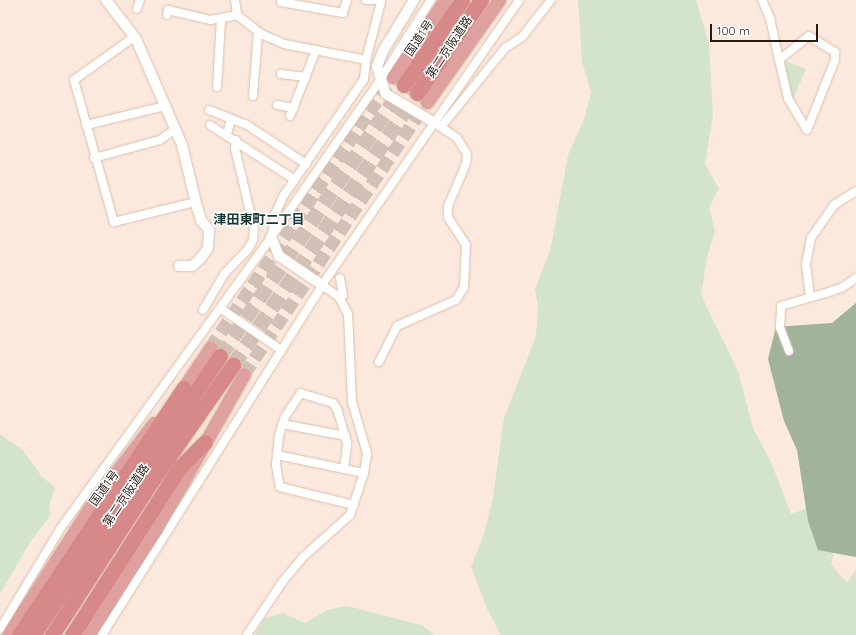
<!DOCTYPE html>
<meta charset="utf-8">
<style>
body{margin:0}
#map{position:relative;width:856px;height:635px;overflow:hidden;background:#fbe9dd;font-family:Quicksand,"Noto Sans JP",sans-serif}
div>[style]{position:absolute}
.green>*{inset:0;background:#d3e4cb}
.forest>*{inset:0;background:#a1b398}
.trunk-tunnel>*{height:13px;margin-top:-6.5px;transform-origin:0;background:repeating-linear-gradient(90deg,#d0c0b5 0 13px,transparent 0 19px)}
.motorway-tunnel>*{height:15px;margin-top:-7.5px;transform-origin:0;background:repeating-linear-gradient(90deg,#d0c0b5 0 15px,transparent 0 23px)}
.roads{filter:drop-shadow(0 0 1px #dbbfab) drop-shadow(0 0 1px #dbbfab)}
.minor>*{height:8px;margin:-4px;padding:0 4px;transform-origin:4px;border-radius:4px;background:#fff}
.tertiary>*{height:10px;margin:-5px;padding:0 5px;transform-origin:5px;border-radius:5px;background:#fff}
.trunk>*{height:13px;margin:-6.5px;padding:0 6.5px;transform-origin:6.5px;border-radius:6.5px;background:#dfa0a0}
.motorway>*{height:15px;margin:-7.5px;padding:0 7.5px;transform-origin:7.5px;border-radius:7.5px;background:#d78888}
span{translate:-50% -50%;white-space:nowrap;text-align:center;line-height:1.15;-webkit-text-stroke:3px #fff;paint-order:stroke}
.street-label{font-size:12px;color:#261c14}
.neighbourhood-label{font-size:13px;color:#143736;font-weight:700}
.scale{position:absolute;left:710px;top:24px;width:108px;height:18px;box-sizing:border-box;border:2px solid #261c14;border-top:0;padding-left:5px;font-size:12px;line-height:14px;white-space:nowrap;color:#261c14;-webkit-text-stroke:3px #fff;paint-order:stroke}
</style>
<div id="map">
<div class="green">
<i style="clip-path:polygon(578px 0,696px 0,709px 44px,713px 115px,705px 164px,719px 189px,709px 207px,715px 231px,707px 258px,701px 295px,738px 371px,753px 428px,771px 462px,791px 514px,825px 502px,849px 500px,831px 564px,847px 583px,856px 569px,856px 635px,501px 635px,488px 611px,471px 567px,484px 534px,493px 497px,504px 418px,536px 336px,538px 308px,535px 289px,550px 251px,568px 155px,584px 119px,591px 92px,582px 62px)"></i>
<i style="clip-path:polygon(786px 61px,806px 69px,793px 99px,783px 67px)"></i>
<i style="clip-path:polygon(0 434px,23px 450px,42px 477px,55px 487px,49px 507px,51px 514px,31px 541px,0 594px)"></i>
<i style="clip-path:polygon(347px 606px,421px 625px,435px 635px,255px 635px,265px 618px,283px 613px,305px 623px,327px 610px)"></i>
</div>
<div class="forest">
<i style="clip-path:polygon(856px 303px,856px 557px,818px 550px,808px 521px,797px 450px,784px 421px,768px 359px,776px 327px,832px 323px)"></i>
</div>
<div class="trunk-tunnel">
<i style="left:210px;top:348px;width:327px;rotate:-56deg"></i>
<i style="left:244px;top:374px;width:328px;rotate:-56.1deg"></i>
</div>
<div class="motorway-tunnel">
<i style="left:220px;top:356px;width:328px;rotate:-55.8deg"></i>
<i style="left:233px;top:365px;width:328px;rotate:-55.9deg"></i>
</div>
<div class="roads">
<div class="minor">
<i style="left:235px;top:0;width:15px;rotate:82deg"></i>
<i style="left:237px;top:15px;width:31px;rotate:38deg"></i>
<i style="left:261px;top:34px;width:25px;rotate:23deg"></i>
<i style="left:284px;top:44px;width:84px;rotate:11deg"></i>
<i style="left:281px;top:0;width:2px;rotate:90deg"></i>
<i style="left:281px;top:2px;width:63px;rotate:10.1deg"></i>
<i style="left:343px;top:13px;width:14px;rotate:-73deg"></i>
<i style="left:366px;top:0;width:15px"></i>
<i style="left:762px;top:0;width:20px;rotate:66deg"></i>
<i style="left:770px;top:18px;width:43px;rotate:77.9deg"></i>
<i style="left:137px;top:9px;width:9px;rotate:-72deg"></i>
<i style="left:167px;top:15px;width:5px;rotate:-79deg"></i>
<i style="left:168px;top:10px;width:43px;rotate:13.4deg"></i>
<i style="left:210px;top:20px;width:27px;rotate:-10deg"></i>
<i style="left:809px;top:36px;width:31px;rotate:32deg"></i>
<i style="left:835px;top:52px;width:8px;rotate:90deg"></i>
<i style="left:835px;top:60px;width:75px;rotate:111.8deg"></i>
<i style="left:807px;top:130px;width:37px;rotate:-121deg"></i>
<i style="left:788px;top:98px;width:39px;rotate:-103deg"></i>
<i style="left:779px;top:60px;width:38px;rotate:-39deg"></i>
<i style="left:134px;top:37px;width:74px;rotate:144.4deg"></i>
<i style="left:74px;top:80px;width:148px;rotate:74.3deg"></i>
<i style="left:114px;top:222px;width:83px;rotate:-13.9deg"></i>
<i style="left:281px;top:74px;width:25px;rotate:7deg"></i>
<i style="left:217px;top:87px;width:67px;rotate:-86.6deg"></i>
<i style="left:253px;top:96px;width:63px;rotate:-85.5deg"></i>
<i style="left:277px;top:105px;width:17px;rotate:10deg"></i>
<i style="left:209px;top:110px;width:41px;rotate:21.5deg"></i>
<i style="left:247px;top:125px;width:71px;rotate:33.5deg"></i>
<i style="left:290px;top:116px;width:71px;rotate:-68.5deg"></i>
<i style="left:86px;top:125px;width:81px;rotate:-13.5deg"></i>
<i style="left:210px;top:125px;width:101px;rotate:32.9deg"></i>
<i style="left:441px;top:127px;width:102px;rotate:-51deg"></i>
<i style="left:505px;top:48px;width:20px;rotate:-33deg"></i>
<i style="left:522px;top:37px;width:47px;rotate:-51.9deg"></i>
<i style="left:227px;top:134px;width:16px;rotate:-75deg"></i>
<i style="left:94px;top:158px;width:68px;rotate:-15.3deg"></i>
<i style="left:160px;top:140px;width:19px;rotate:-36deg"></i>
<i style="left:272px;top:235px;width:21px;rotate:-82deg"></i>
<i style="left:275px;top:214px;width:21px;rotate:-65deg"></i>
<i style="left:284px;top:195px;width:141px;rotate:-55.4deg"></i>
<i style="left:364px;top:79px;width:19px;rotate:-84deg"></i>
<i style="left:366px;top:60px;width:60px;rotate:-75.5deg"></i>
<i style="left:339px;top:297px;width:4px;rotate:-27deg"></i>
<i style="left:343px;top:295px;width:17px;rotate:-100deg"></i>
<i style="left:810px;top:297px;width:33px;rotate:-97deg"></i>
<i style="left:806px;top:264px;width:26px;rotate:-79deg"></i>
<i style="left:811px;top:238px;width:40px;rotate:-55.1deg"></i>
<i style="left:834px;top:205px;width:26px;rotate:-32deg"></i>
<i style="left:220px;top:308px;width:74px;rotate:34.5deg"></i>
<i style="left:203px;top:310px;width:43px;rotate:-59.3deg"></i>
<i style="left:225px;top:273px;width:33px;rotate:-46deg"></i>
<i style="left:248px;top:249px;width:10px;rotate:-61deg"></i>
<i style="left:253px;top:240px;width:11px;rotate:-85deg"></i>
<i style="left:254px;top:229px;width:83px;rotate:-103.2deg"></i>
<i style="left:235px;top:148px;width:8px;rotate:-83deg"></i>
<i style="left:789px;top:351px;width:25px;rotate:-111deg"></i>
<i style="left:780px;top:328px;width:22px;rotate:-87deg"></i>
<i style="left:781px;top:306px;width:47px;rotate:-16.1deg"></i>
<i style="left:826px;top:293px;width:18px;rotate:-19deg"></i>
<i style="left:843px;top:287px;width:16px;rotate:-35deg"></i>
<i style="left:379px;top:362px;width:40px;rotate:-63.4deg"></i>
<i style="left:397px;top:326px;width:64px;rotate:-23.8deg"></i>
<i style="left:456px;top:300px;width:15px;rotate:-58deg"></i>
<i style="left:464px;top:287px;width:42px;rotate:-87.3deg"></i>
<i style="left:466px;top:245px;width:33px;rotate:-123deg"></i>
<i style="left:448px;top:217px;width:11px;rotate:-90deg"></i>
<i style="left:448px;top:206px;width:46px;rotate:-66.8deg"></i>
<i style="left:466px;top:164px;width:10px;rotate:-84deg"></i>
<i style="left:467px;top:154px;width:19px;rotate:-122deg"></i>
<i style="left:457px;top:138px;width:27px;rotate:-146deg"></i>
<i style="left:282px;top:424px;width:65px;rotate:10.6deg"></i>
<i style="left:277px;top:455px;width:89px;rotate:11.7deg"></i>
<i style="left:344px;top:469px;width:26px;rotate:-83deg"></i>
<i style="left:347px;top:443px;width:35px;rotate:-106deg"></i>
<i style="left:337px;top:409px;width:7px;rotate:-124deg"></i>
<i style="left:333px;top:403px;width:34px;rotate:-163deg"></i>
<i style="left:301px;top:393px;width:29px;rotate:124deg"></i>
<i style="left:285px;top:417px;width:20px;rotate:108deg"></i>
<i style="left:279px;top:436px;width:29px;rotate:96deg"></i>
<i style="left:276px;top:465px;width:22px;rotate:80deg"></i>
<i style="left:280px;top:487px;width:76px;rotate:13.7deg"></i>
<i style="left:0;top:629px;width:117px;rotate:-59deg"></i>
<i style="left:60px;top:529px;width:360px;rotate:-54.1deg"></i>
<i style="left:271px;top:237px;width:191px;rotate:-55.2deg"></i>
<i style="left:380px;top:80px;width:95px;rotate:-57.5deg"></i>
<i style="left:102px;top:635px;width:413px;rotate:-57.8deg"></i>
<i style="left:322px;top:285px;width:346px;rotate:-55.3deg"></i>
<i style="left:247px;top:635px;width:65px;rotate:-56.3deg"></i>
<i style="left:283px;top:581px;width:30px;rotate:-50deg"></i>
<i style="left:302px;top:558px;width:64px;rotate:-41.9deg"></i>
<i style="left:350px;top:515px;width:44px;rotate:-71.6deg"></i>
<i style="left:364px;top:473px;width:20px;rotate:-81deg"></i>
<i style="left:367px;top:453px;width:53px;rotate:-106.4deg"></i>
<i style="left:352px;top:402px;width:88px;rotate:-92.6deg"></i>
<i style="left:348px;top:314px;width:19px;rotate:-118deg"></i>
<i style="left:339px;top:297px;width:21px;rotate:-145deg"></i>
</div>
<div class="tertiary">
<i style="left:106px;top:0;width:49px;rotate:52.4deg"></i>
<i style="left:136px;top:39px;width:116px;rotate:66.5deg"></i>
<i style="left:182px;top:145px;width:64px;rotate:76.4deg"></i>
<i style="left:197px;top:207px;width:14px;rotate:73deg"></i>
<i style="left:201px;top:220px;width:13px;rotate:51deg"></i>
<i style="left:209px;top:230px;width:18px;rotate:93deg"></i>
<i style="left:208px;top:248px;width:14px;rotate:126deg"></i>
<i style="left:200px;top:259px;width:11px;rotate:139deg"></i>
<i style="left:192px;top:266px;width:13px;rotate:180deg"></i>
<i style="left:414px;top:0;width:60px;rotate:121.3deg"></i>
<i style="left:383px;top:51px;width:17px;rotate:111deg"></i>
<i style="left:377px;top:67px;width:28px;rotate:72deg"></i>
<i style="left:386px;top:94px;width:57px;rotate:30.6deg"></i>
<i style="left:271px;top:237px;width:21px;rotate:67deg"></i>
<i style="left:279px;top:256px;width:52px;rotate:34deg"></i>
</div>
<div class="trunk">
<i style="left:393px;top:77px;width:93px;rotate:-56deg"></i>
<i style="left:427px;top:102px;width:125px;rotate:-54.8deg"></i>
<i style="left:178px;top:396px;width:58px;rotate:-56.3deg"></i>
<i style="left:8px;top:635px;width:156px;rotate:-57.3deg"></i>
<i style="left:92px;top:504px;width:102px;rotate:-52.6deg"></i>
<i style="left:88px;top:635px;width:126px;rotate:-57.3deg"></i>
<i style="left:156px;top:529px;width:178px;rotate:-60.4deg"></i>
</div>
<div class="motorway">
<i style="left:404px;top:85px;width:103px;rotate:-55.7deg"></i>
<i style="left:417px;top:93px;width:113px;rotate:-55.5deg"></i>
<i style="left:19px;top:635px;width:297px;rotate:-56.3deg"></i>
<i style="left:33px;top:635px;width:336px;rotate:-56.2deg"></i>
<i style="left:52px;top:635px;width:171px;rotate:-57.1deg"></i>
<i style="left:145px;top:491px;width:154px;rotate:-55.1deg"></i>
<i style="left:72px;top:635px;width:200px;rotate:-57.3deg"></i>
<i style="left:180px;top:467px;width:35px;rotate:-45deg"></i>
</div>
</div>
<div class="street-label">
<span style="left:419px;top:38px;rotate:-56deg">国道1号</span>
<span style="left:449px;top:47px;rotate:-56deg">第二京阪道路</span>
<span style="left:104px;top:488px;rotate:-54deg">国道1号</span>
<span style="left:126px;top:495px;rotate:-56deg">第二京阪道路</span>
</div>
<div class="neighbourhood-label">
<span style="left:259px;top:219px">津田東町二丁目</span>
</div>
<div class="scale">100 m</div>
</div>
